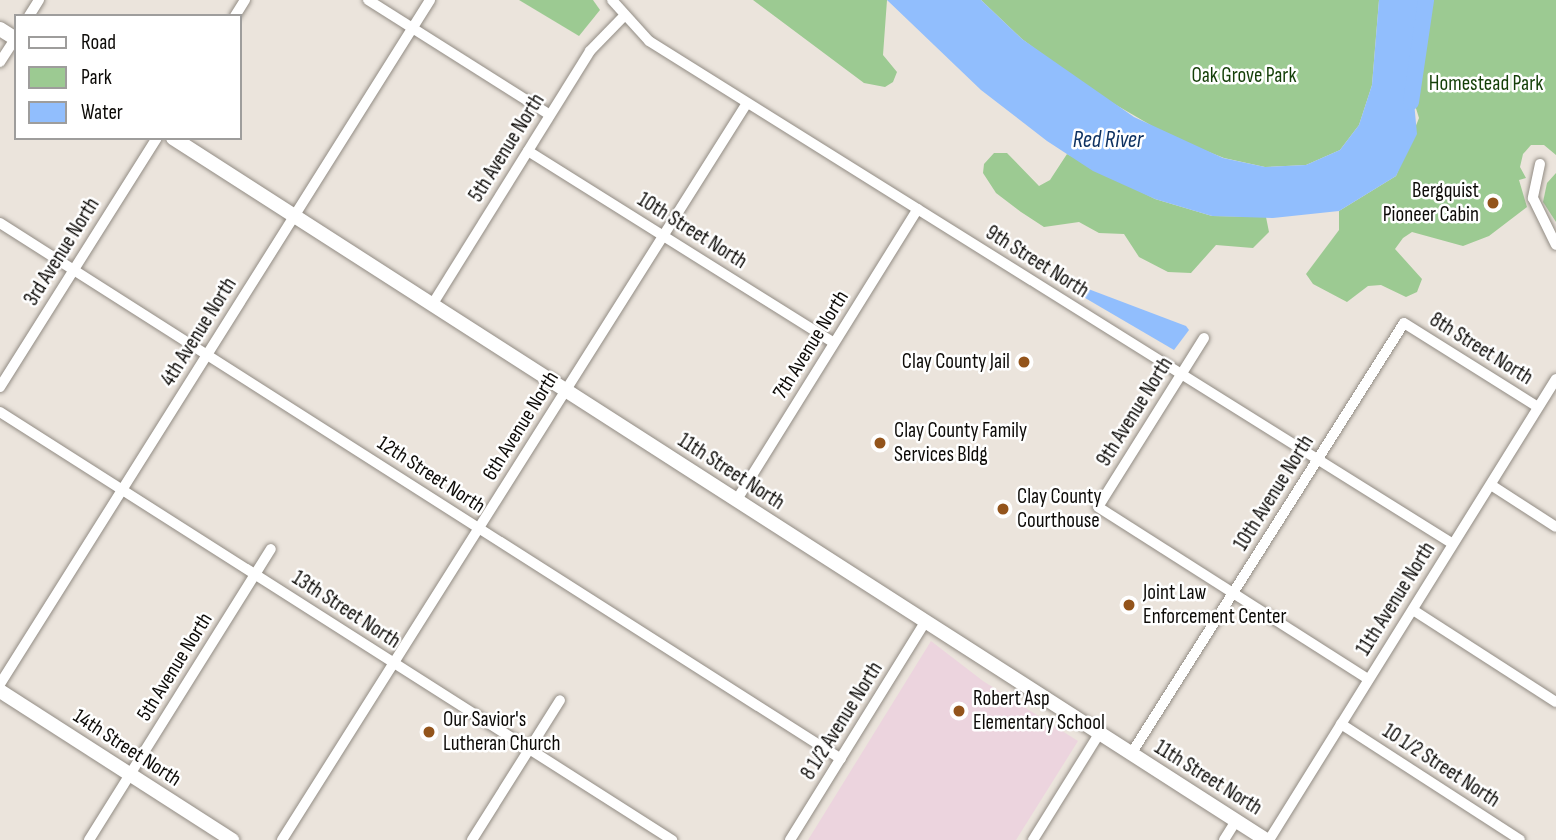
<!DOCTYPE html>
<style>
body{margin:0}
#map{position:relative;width:1556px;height:840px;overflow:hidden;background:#ebe4dc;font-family:"Sofia Sans Condensed",sans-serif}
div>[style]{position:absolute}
.education>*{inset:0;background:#ecd4de}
.green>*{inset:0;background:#9cca92}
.water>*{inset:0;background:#91befd}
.river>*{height:16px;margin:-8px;padding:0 8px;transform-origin:8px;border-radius:8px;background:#91befd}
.roads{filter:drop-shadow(0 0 2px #928c84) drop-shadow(0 0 2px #928c84)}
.minor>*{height:10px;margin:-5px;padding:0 5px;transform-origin:5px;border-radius:5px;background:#fff}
.tertiary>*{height:14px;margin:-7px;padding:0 7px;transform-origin:7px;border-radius:7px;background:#fff}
.dots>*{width:19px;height:19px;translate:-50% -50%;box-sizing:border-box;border:4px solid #fff;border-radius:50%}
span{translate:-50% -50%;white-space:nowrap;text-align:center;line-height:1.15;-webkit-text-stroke:5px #fff;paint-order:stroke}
.park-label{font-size:21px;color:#143f08}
.street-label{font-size:21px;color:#0d0b08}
.poi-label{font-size:21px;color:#0d0b08}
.right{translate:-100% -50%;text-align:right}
.left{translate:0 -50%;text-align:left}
.water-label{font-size:23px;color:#0e3262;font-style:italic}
.legend{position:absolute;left:14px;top:14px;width:228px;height:126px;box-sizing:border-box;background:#fff;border:2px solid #9e9d9c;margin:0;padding:9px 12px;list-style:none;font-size:21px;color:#0d0b08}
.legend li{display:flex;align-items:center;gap:14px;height:35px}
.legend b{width:35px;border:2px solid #9e9d9c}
</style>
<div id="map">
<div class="education">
<i style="clip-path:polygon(931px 641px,983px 681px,1078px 741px,1016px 840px,808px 840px)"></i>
</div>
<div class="green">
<i style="clip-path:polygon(519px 0,593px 0,600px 10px,579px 36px)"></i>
<i style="clip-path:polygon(753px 0,887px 0,883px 55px,897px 72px,893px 82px,885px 87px,864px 83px)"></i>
<i style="clip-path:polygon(981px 0,1379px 0,1372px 85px,1359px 125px,1340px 150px,1306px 165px,1265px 167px,1224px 158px,1171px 137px,1087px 88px,1022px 39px)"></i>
<i style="clip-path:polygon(1426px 0,1556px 0,1556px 155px,1544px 145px,1531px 145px,1523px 154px,1520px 167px,1526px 178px,1519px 180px,1527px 207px,1489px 236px,1463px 246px,1412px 232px,1403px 238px,1395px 249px,1422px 279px,1417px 292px,1406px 297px,1381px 285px,1368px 286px,1347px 302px,1313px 284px,1306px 274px,1339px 230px,1339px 211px,1396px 176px,1419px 118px,1414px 102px)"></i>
<i style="clip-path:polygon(994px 153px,1007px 153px,1039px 186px,1050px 180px,1067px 154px,1155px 199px,1212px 216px,1266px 217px,1269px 232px,1253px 248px,1216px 245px,1191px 273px,1168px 272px,1139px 257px,1124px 234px,1099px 233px,1079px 222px,1044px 227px,1021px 212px,996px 193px,983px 173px,984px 164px)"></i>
<i style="clip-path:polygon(1556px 173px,1556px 222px,1543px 202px,1547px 183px)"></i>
</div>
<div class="water">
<i style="clip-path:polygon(887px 0,981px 0,1022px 39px,1134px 117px,1223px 158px,1265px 167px,1306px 165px,1340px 150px,1359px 125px,1372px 85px,1379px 0,1426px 0,1414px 102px,1417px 134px,1396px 176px,1339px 211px,1273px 218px,1212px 216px,1155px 199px,1093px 171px,1047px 141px,981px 90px)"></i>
<i style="clip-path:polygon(1083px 287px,1186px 326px,1189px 330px,1174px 350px,1080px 295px,1077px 290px)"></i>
</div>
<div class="river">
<i style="left:1411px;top:102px;width:103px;rotate:-81.6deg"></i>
</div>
<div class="roads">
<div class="minor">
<i style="left:368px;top:0;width:215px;rotate:32.3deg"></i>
<i style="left:612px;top:0;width:55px;rotate:47.9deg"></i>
<i style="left:649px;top:41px;width:948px;rotate:32.03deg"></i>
<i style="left:29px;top:16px;width:19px;rotate:-58deg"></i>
<i style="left:235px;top:16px;width:19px;rotate:-58deg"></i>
<i style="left:0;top:62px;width:30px;rotate:-57deg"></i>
<i style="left:528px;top:151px;width:361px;rotate:32.1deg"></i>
<i style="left:1540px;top:164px;width:35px;rotate:102deg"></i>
<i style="left:1533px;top:198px;width:52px;rotate:63.9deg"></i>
<i style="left:0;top:223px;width:997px;rotate:32.51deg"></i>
<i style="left:432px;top:305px;width:299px;rotate:-58.1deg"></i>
<i style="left:590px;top:51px;width:47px;rotate:-45.9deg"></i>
<i style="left:1204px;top:338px;width:199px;rotate:122.1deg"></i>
<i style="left:1098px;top:507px;width:320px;rotate:32.5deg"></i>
<i style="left:0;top:387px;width:294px;rotate:-57.8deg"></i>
<i style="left:0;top:412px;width:797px;rotate:32.49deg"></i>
<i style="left:1491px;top:485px;width:77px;rotate:32.9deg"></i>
<i style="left:736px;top:501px;width:344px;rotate:-58.1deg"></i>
<i style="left:1413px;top:610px;width:170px;rotate:32.8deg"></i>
<i style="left:0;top:684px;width:808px;rotate:-57.84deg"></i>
<i style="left:1341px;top:724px;width:213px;rotate:32.9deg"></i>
<i style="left:1131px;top:754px;width:510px;rotate:-57.65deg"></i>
<i style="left:1404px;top:323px;width:158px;rotate:32.1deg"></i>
<i style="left:89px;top:840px;width:343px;rotate:-58deg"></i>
<i style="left:282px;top:840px;width:871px;rotate:-57.75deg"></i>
<i style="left:472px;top:840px;width:165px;rotate:-57.8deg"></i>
<i style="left:790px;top:840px;width:256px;rotate:-58.2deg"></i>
<i style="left:1033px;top:840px;width:125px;rotate:-58.1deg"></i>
<i style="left:1224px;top:840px;width:22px;rotate:-58deg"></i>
<i style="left:1269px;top:840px;width:543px;rotate:-58.1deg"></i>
</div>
<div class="tertiary">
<i style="left:0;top:29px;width:19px;rotate:32deg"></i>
<i style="left:173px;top:138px;width:1299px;rotate:32.71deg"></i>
<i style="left:0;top:691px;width:276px;rotate:32.7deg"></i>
</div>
</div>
<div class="dots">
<i style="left:1493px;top:203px;background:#93541b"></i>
<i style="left:1024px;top:362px;background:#93541b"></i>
<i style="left:880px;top:443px;background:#93541b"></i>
<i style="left:1003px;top:509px;background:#93541b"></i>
<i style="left:1129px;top:605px;background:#93541b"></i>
<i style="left:959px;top:711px;background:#93541b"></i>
<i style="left:429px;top:732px;background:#93541b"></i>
</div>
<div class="park-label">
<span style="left:1244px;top:76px">Oak Grove Park</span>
<span style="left:1486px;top:84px">Homestead Park</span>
</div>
<div class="street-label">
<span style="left:507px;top:148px;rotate:-58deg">5th Avenue North</span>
<span style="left:692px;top:231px;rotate:32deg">10th Street North</span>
<span style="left:62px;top:252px;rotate:-58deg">3rd Avenue North</span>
<span style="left:1037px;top:262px;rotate:32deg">9th Street North</span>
<span style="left:199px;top:332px;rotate:-58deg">4th Avenue North</span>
<span style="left:811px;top:345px;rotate:-58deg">7th Avenue North</span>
<span style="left:1481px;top:349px;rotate:32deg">8th Street North</span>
<span style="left:1135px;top:412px;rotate:-58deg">9th Avenue North</span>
<span style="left:521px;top:426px;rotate:-58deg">6th Avenue North</span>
<span style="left:731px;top:472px;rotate:33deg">11th Street North</span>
<span style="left:431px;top:475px;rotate:33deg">12th Street North</span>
<span style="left:1274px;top:493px;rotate:-58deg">10th Avenue North</span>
<span style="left:1396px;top:599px;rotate:-58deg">11th Avenue North</span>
<span style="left:346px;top:610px;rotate:33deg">13th Street North</span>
<span style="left:175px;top:667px;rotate:-58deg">5th Avenue North</span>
<span style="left:842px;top:721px;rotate:-58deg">8 1/2 Avenue North</span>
<span style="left:127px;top:748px;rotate:33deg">14th Street North</span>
<span style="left:1441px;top:766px;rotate:33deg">10 1/2 Street North</span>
<span style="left:1208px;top:778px;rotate:32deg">11th Street North</span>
</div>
<div class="poi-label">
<span class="right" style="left:1479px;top:203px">Bergquist<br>Pioneer Cabin</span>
<span class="right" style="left:1010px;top:362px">Clay County Jail</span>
<span class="left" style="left:894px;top:443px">Clay County Family<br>Services Bldg</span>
<span class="left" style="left:1017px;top:509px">Clay County<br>Courthouse</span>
<span class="left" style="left:1143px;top:605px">Joint Law<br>Enforcement Center</span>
<span class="left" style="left:973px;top:711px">Robert Asp<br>Elementary School</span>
<span class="left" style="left:443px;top:732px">Our Savior's<br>Lutheran Church</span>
</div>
<div class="water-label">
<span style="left:1108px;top:140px">Red River</span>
</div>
<ul class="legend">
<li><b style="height:9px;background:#fff"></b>Road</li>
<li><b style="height:19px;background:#9cca92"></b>Park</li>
<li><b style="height:19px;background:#91befd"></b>Water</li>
</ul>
</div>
